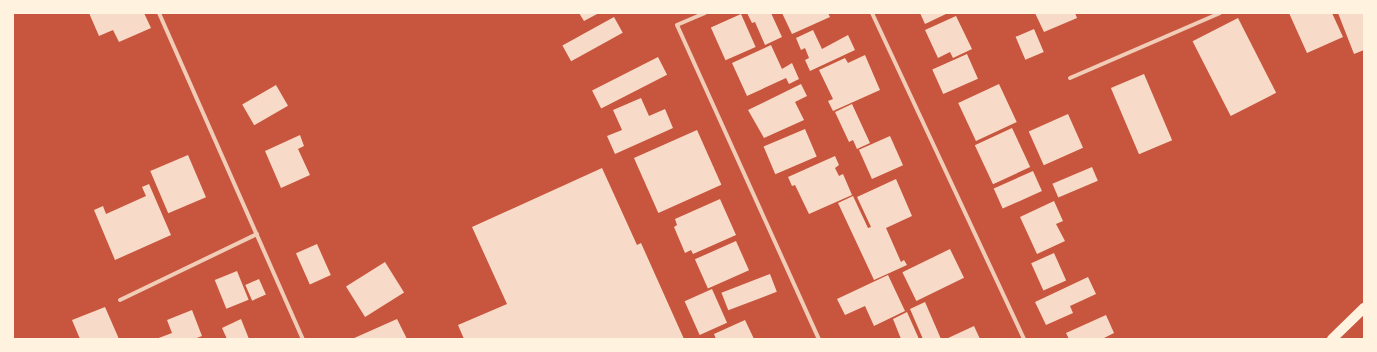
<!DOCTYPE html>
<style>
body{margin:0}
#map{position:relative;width:1377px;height:352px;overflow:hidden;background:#c8553d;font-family:"Fira Sans",sans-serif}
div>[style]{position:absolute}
.building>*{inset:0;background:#f7dbc8;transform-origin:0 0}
.minor>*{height:4px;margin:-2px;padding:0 2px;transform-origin:2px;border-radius:2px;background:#f1ccb7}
.primary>*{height:10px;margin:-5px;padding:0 5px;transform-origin:5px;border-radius:5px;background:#fff3e0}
span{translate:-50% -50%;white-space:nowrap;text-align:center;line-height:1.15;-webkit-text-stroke:4px #fff3e0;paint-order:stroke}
.frame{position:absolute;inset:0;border:14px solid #fff3e0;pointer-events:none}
</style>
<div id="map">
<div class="building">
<i style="clip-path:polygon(89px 13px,144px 13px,151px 28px,119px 42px,113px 30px,99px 36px)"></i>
<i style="clip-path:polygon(579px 13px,599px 13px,584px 21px)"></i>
<i style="clip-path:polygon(747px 13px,771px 13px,782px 37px,765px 45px,755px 22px,752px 23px)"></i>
<i style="clip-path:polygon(782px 13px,828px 13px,830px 17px,792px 34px)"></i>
<i style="clip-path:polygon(920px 13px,948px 13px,925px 24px)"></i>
<i style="clip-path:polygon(1035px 13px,1075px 13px,1077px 18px,1044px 32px)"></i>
<i style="clip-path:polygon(1289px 13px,1332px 13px,1343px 37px,1307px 53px)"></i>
<i style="clip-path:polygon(1338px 13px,1364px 13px,1364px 50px,1354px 54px)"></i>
<i style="left:741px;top:14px;width:36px;height:33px;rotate:66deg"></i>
<i style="clip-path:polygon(956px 16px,972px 49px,953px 58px,950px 52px,938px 58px,925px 30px)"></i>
<i style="left:614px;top:17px;width:18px;height:59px;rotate:61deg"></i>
<i style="left:1238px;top:18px;width:84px;height:51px;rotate:63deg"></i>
<i style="left:1034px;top:29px;width:25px;height:20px;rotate:67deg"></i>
<i style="clip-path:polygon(813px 30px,822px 49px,848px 35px,855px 50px,810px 71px,805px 60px,809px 58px,805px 48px,801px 50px,796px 38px)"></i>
<i style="clip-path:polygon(771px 45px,782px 69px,792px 63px,799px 79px,789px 84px,786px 78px,747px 96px,732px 63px)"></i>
<i style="left:967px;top:54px;width:27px;height:38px;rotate:66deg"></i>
<i style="clip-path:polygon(865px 55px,880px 90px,833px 111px,828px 101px,833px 99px,819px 70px,845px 58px,848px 63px)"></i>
<i style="left:658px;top:57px;width:20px;height:74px;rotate:63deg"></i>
<i style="left:1144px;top:74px;width:72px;height:36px;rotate:67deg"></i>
<i style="clip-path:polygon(801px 84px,807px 96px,795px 102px,804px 120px,764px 138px,748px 110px)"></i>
<i style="left:999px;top:84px;width:42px;height:45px;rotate:65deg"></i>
<i style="left:276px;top:85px;width:24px;height:39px;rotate:60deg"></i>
<i style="clip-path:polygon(641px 98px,649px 116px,665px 109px,673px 128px,615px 154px,607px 136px,622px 130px,613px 110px)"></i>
<i style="clip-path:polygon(852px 104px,870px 143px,857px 149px,853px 140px,849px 142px,835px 112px)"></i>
<i style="left:1068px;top:114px;width:37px;height:43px;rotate:66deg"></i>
<i style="left:1012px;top:128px;width:43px;height:41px;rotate:65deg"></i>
<i style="left:805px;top:129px;width:30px;height:45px;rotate:67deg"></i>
<i style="left:697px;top:130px;width:60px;height:69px;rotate:66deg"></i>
<i style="clip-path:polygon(300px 135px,304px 146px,298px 149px,310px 175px,281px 188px,265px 151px)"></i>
<i style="left:890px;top:136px;width:32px;height:34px;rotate:66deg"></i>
<i style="left:188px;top:155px;width:46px;height:41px;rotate:67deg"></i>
<i style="clip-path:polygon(835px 156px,839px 165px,835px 168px,839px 176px,843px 174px,852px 195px,809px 214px,795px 185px,792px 186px,788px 177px)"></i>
<i style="left:1092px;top:167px;width:15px;height:43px;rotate:67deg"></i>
<i style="clip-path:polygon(602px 168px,637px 245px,641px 243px,684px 339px,464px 339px,458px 325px,507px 304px,472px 227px)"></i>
<i style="left:1033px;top:171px;width:22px;height:43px;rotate:66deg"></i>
<i style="clip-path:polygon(896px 179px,912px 216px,886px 228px,901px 262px,904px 260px,907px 265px,874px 280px,838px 203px,853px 196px,868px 228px,871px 227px,857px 197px)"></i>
<i style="clip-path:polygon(149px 184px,171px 235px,115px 260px,94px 210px,103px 206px,106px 214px,146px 196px,142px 187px)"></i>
<i style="clip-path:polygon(720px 199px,736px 235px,693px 254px,691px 250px,685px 253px,674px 227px,677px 225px,675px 219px)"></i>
<i style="clip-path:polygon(1054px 201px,1063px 221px,1056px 224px,1065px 241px,1037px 254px,1020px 217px)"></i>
<i style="left:736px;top:241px;width:32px;height:45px;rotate:66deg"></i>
<i style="left:317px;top:244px;width:34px;height:23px;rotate:66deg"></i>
<i style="left:950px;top:249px;width:32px;height:53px;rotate:64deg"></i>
<i style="left:1054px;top:253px;width:30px;height:25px;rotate:66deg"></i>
<i style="left:385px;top:262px;width:36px;height:46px;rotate:58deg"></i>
<i style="left:237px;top:271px;width:31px;height:24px;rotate:68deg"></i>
<i style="left:770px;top:274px;width:19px;height:52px;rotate:69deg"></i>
<i style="clip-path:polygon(888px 275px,905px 311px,874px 326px,865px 306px,845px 315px,837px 299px)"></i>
<i style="clip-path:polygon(1088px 277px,1096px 294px,1070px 306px,1073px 313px,1046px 325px,1035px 302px)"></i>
<i style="left:259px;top:279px;width:17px;height:15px;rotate:66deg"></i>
<i style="left:712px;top:289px;width:37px;height:30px;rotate:66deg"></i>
<i style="clip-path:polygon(925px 302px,941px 339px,923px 339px,910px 309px)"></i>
<i style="clip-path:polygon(105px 307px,119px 339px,80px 339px,72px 320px)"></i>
<i style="clip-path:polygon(192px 310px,202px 336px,194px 339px,156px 339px,172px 333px,167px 320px)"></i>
<i style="clip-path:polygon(907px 312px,919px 339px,901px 339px,893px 319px)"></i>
<i style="clip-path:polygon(1106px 315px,1114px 333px,1102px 339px,1069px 339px,1066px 333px)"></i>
<i style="clip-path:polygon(241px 319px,249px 339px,227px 339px,222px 328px)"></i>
<i style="clip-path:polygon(397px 319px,407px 339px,352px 339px)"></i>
<i style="clip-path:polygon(745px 320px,754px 339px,716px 339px,714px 334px)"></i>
<i style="clip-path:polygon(974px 326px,980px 339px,946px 339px)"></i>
</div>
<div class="minor">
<i style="left:159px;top:13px;width:356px;rotate:66.2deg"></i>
<i style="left:705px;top:13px;width:30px;rotate:157deg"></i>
<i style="left:677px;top:25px;width:345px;rotate:65.7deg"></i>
<i style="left:872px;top:13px;width:360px;rotate:65deg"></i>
<i style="left:1070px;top:78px;width:163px;rotate:-23.4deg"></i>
<i style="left:120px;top:300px;width:152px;rotate:-25.7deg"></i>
</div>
<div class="primary">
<i style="left:1332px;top:339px;width:45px;rotate:-44.1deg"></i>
</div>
<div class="frame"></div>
</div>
